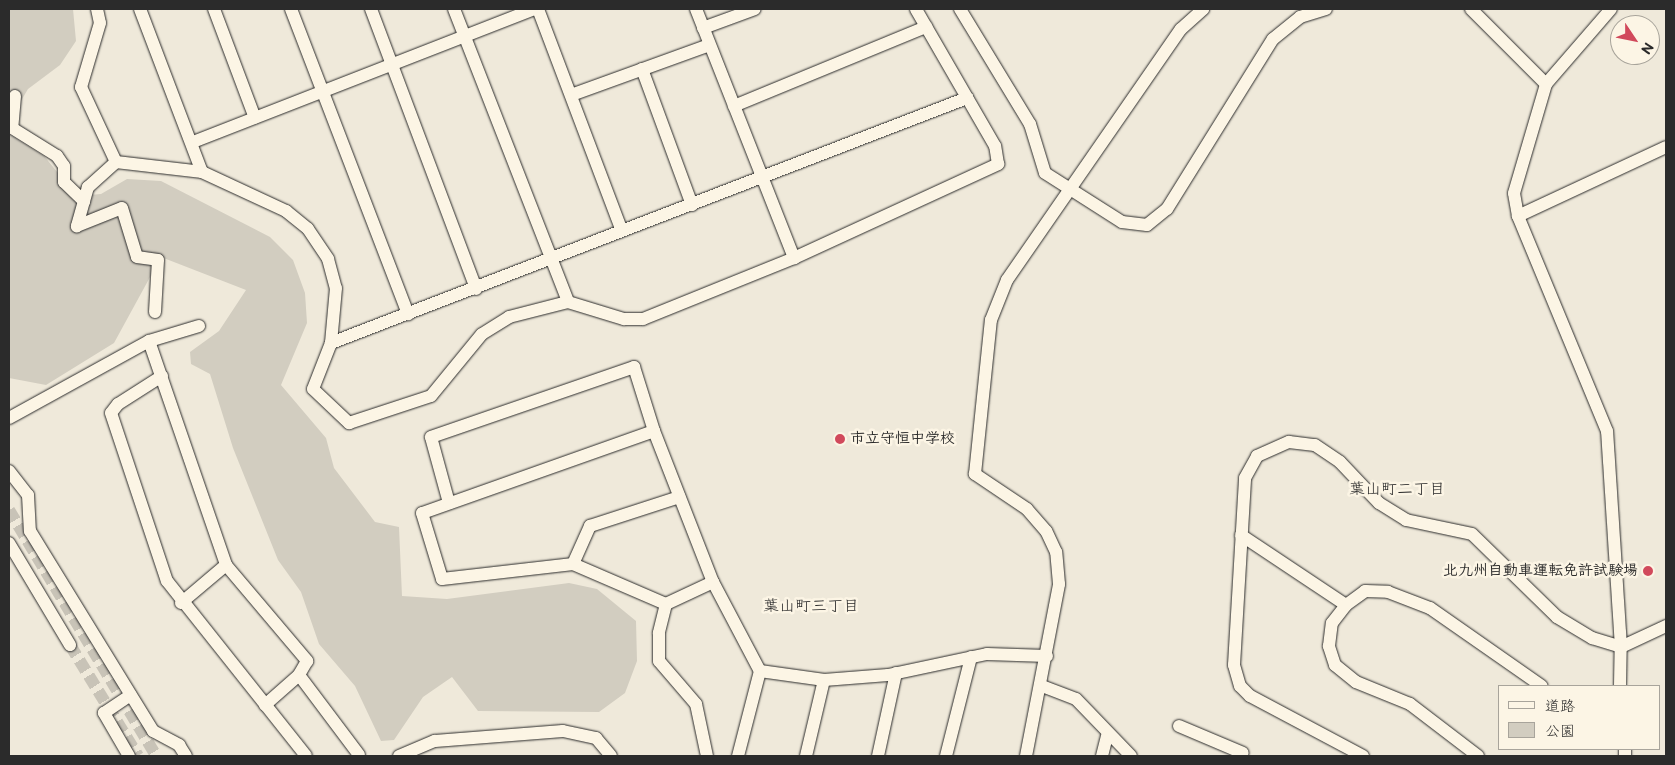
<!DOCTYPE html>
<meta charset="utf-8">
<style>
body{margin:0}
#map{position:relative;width:1675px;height:765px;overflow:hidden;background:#efe9da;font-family:"Balsamiq Sans","Klee One",sans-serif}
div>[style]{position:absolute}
.green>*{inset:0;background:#d2cdc0}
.minor-tunnel>*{height:12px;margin-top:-6px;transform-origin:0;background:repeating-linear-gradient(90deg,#c8c3b7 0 12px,transparent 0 18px)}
.roads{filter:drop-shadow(0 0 1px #2b2b2b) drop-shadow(0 0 1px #2b2b2b)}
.minor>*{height:12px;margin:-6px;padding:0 6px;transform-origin:6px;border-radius:6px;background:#fcf5e5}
.dots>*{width:14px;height:14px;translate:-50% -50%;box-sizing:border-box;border:2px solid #fcf5e5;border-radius:50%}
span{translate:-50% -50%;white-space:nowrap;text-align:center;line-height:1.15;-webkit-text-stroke:5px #fcf5e5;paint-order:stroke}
.poi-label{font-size:15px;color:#2b2b2b;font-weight:700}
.left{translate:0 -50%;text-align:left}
.right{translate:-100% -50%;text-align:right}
.neighbourhood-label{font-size:16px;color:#2b2b2b}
.frame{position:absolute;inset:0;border:10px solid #2b2b2b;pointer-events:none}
.legend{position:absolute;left:1498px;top:685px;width:162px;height:65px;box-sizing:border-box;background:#fcf5e5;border:1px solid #a8a49b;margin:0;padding:6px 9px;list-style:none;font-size:15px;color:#2b2b2b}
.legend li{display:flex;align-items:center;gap:10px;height:25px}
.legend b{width:25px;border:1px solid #a8a49b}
.north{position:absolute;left:1610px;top:15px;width:50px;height:50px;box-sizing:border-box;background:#fcf5e5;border:1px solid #a8a49b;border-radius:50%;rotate:124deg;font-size:14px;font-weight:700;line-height:20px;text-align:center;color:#2b2b2b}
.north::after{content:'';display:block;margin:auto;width:18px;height:22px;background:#d1495b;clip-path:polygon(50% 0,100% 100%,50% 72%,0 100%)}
</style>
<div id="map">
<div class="green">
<i style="clip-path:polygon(9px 9px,73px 9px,76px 41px,60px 65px,28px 89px,9px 121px)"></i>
<i style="clip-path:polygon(9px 134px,44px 156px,77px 196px,101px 194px,127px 179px,161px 181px,270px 237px,293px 260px,305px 293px,307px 323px,281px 385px,326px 438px,334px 468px,375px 522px,399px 527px,402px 596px,447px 599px,569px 583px,597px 589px,636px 621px,637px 661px,625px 693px,599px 712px,478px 711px,452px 677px,423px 697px,394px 740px,381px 741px,355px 686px,319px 644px,301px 592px,278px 560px,233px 448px,210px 374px,191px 364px,190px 352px,219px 331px,246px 290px,161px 257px,114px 343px,46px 385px,9px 378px)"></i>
</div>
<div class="minor-tunnel">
<i style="left:9px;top:510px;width:287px;rotate:59.1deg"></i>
<i style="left:70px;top:645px;width:130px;rotate:58.5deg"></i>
</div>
<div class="roads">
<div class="minor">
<i style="left:97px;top:9px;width:14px;rotate:78deg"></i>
<i style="left:100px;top:23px;width:67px;rotate:106.5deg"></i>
<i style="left:81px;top:87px;width:83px;rotate:65deg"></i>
<i style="left:116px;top:162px;width:87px;rotate:6.6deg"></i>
<i style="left:202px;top:172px;width:93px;rotate:24.9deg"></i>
<i style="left:286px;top:211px;width:28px;rotate:39deg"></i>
<i style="left:308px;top:229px;width:36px;rotate:56deg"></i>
<i style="left:328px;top:259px;width:30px;rotate:75deg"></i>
<i style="left:336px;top:288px;width:55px;rotate:95.2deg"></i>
<i style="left:331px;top:343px;width:49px;rotate:111.4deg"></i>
<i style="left:313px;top:389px;width:50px;rotate:43.4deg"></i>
<i style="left:349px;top:423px;width:86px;rotate:-18.2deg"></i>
<i style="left:431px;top:396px;width:80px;rotate:-50.6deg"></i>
<i style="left:482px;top:334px;width:32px;rotate:-32deg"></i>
<i style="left:509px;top:317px;width:61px;rotate:-14.3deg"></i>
<i style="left:568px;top:302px;width:59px;rotate:16.9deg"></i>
<i style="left:624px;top:319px;width:19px"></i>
<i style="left:643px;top:319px;width:163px;rotate:-22deg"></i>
<i style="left:794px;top:258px;width:225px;rotate:-24.7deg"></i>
<i style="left:998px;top:164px;width:18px;rotate:-99deg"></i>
<i style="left:995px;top:146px;width:158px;rotate:-120deg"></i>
<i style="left:140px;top:9px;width:174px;rotate:69.2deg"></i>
<i style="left:214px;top:9px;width:116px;rotate:69.4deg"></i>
<i style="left:291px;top:9px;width:327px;rotate:69deg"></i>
<i style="left:371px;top:9px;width:299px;rotate:69.4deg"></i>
<i style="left:454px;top:9px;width:314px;rotate:68.7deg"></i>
<i style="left:538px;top:9px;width:237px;rotate:69.3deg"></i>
<i style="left:696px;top:9px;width:268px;rotate:68.5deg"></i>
<i style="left:960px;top:9px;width:135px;rotate:58.7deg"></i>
<i style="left:1030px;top:124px;width:51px;rotate:73deg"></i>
<i style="left:1045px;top:173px;width:91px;rotate:32.5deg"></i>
<i style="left:1122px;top:222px;width:25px;rotate:7deg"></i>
<i style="left:1147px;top:225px;width:26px;rotate:-39deg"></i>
<i style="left:1167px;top:209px;width:200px;rotate:-58.1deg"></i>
<i style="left:1273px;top:39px;width:35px;rotate:-39deg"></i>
<i style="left:1300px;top:17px;width:27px;rotate:-17deg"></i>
<i style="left:1471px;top:9px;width:106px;rotate:45deg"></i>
<i style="left:703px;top:28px;width:55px;rotate:-20.1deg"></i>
<i style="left:642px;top:69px;width:145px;rotate:69.8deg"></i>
<i style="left:574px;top:94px;width:144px;rotate:-19.9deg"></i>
<i style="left:15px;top:96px;width:32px;rotate:95deg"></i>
<i style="left:12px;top:128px;width:53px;rotate:31.9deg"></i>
<i style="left:57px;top:156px;width:12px;rotate:55deg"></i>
<i style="left:64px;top:166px;width:16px;rotate:90deg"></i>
<i style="left:64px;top:182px;width:28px;rotate:44deg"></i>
<i style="left:734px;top:106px;width:208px;rotate:-22.4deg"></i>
<i style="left:193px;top:142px;width:366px;rotate:-21.3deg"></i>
<i style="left:116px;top:162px;width:38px;rotate:138deg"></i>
<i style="left:88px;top:187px;width:41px;rotate:105.8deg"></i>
<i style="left:77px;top:226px;width:48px;rotate:-21.8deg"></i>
<i style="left:122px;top:208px;width:51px;rotate:73deg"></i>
<i style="left:137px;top:257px;width:21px;rotate:8deg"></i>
<i style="left:158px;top:260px;width:52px;rotate:93.3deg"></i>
<i style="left:1518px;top:216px;width:163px;rotate:-25deg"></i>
<i style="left:199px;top:326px;width:52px;rotate:163.3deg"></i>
<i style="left:149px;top:341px;width:237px;rotate:71deg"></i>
<i style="left:331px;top:343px;width:682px;rotate:-21.07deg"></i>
<i style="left:162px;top:376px;width:52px;rotate:147.5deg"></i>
<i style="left:118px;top:404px;width:11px;rotate:128deg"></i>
<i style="left:111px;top:413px;width:177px;rotate:71.6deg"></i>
<i style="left:167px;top:581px;width:223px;rotate:51.5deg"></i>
<i style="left:9px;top:418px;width:160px;rotate:-28.8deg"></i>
<i style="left:654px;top:431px;width:246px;rotate:160.5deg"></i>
<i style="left:422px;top:513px;width:69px;rotate:73.1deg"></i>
<i style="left:442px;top:579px;width:132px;rotate:-6.5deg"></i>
<i style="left:573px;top:564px;width:101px;rotate:23.3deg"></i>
<i style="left:666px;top:604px;width:52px;rotate:-25.1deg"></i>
<i style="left:9px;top:471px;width:31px;rotate:52deg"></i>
<i style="left:28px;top:495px;width:36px;rotate:87deg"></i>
<i style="left:30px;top:531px;width:235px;rotate:58.4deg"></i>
<i style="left:153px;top:731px;width:30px;rotate:28deg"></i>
<i style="left:179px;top:745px;width:13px;rotate:58deg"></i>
<i style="left:449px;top:503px;width:68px;rotate:-105.3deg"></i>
<i style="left:431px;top:437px;width:215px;rotate:-19deg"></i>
<i style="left:634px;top:367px;width:67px;rotate:72.6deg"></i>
<i style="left:654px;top:431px;width:162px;rotate:68.7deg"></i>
<i style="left:713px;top:582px;width:101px;rotate:62.2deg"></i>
<i style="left:760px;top:671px;width:88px;rotate:104.5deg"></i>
<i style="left:1241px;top:535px;width:126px;rotate:33.7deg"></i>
<i style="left:9px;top:543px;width:119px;rotate:59.1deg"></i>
<i style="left:573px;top:564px;width:42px;rotate:-65.9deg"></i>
<i style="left:590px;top:526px;width:94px;rotate:-18deg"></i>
<i style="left:181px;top:603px;width:59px;rotate:-40.2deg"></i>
<i style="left:226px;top:565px;width:126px;rotate:49.8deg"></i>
<i style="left:307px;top:661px;width:16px;rotate:120deg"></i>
<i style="left:666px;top:604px;width:30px;rotate:104deg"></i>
<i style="left:659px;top:633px;width:28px;rotate:90deg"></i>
<i style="left:659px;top:661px;width:57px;rotate:49.3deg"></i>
<i style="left:696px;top:704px;width:53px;rotate:78.1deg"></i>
<i style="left:760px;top:671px;width:65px;rotate:8deg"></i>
<i style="left:824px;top:680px;width:64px;rotate:-4.5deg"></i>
<i style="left:888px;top:675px;width:101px;rotate:-12deg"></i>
<i style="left:987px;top:654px;width:60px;rotate:1.9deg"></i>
<i style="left:1042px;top:686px;width:36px;rotate:21deg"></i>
<i style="left:1076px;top:699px;width:79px;rotate:46deg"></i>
<i style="left:1620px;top:686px;width:39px;rotate:-89deg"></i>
<i style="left:1621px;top:647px;width:50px;rotate:-25deg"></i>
<i style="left:265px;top:705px;width:45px;rotate:-41.4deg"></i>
<i style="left:299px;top:675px;width:100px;rotate:53.1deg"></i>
<i style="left:1179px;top:726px;width:69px;rotate:22.9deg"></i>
<i style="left:1625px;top:749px;width:7px;rotate:90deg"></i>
<i style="left:129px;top:756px;width:50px;rotate:-120.2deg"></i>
<i style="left:104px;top:713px;width:32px;rotate:-34deg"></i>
<i style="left:399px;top:756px;width:39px;rotate:-23deg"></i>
<i style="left:435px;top:741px;width:128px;rotate:-4.5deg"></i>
<i style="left:563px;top:731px;width:34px;rotate:12deg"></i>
<i style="left:596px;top:738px;width:23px;rotate:50deg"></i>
<i style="left:806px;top:756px;width:78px;rotate:-76.7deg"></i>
<i style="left:878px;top:756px;width:85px;rotate:-77.8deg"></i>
<i style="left:946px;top:756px;width:102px;rotate:-75.8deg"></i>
<i style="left:1026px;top:756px;width:175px;rotate:-79.1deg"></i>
<i style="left:1059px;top:584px;width:32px;rotate:-95deg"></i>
<i style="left:1056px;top:552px;width:23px;rotate:-115deg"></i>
<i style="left:1046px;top:531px;width:29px;rotate:-131deg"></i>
<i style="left:1027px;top:509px;width:63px;rotate:-146.1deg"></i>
<i style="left:975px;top:474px;width:155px;rotate:-84.1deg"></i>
<i style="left:991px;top:320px;width:43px;rotate:-68.2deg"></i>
<i style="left:1007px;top:280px;width:305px;rotate:-55.3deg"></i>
<i style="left:1181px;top:29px;width:30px;rotate:-42deg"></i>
<i style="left:1102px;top:756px;width:21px;rotate:-76deg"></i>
<i style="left:1363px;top:756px;width:128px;rotate:-152deg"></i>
<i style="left:1250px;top:696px;width:14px;rotate:-135deg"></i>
<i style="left:1240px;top:686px;width:22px;rotate:-106deg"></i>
<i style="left:1234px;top:665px;width:187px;rotate:-86.6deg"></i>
<i style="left:1245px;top:478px;width:25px;rotate:-61deg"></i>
<i style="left:1257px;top:456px;width:35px;rotate:-24deg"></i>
<i style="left:1289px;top:442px;width:26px;rotate:7deg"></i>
<i style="left:1315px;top:445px;width:30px;rotate:34deg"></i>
<i style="left:1340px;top:462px;width:57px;rotate:46.4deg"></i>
<i style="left:1379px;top:503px;width:32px;rotate:32deg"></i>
<i style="left:1406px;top:520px;width:67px;rotate:12deg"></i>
<i style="left:1472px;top:534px;width:119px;rotate:44.3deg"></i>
<i style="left:1557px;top:617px;width:41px;rotate:31deg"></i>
<i style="left:1592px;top:638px;width:30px;rotate:17deg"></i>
<i style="left:1621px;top:647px;width:216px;rotate:-93.7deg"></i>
<i style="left:1607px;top:431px;width:233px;rotate:-112.5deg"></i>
<i style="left:1518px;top:216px;width:23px;rotate:-100deg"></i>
<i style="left:1514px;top:193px;width:114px;rotate:-73.6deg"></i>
<i style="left:1546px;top:84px;width:99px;rotate:-49.1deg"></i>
<i style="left:1478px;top:756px;width:86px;rotate:-142.6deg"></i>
<i style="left:1410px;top:704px;width:58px;rotate:-157.8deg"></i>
<i style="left:1356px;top:682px;width:27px;rotate:-141deg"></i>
<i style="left:1335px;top:665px;width:20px;rotate:-108deg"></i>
<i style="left:1329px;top:646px;width:23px;rotate:-83deg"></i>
<i style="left:1332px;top:623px;width:23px;rotate:-52deg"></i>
<i style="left:1346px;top:605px;width:24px;rotate:-36deg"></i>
<i style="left:1365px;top:591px;width:23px;rotate:2deg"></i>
<i style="left:1388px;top:592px;width:45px;rotate:20.9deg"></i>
<i style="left:1430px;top:608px;width:136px;rotate:34.9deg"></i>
</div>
</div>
<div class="dots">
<i style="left:840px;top:439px;background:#d1495b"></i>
<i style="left:1648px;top:571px;background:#d1495b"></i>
</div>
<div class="poi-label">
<span class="left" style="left:850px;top:439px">市立守恒中学校</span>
<span class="right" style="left:1638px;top:571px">北九州自動車運転免許試験場</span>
</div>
<div class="neighbourhood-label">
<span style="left:1397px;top:490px">葉山町二丁目</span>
<span style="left:811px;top:607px">葉山町三丁目</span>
</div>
<div class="frame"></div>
<ul class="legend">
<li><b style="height:6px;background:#fcf5e5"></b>道路</li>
<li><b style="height:14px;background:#d2cdc0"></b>公園</li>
</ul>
<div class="north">N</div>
</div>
